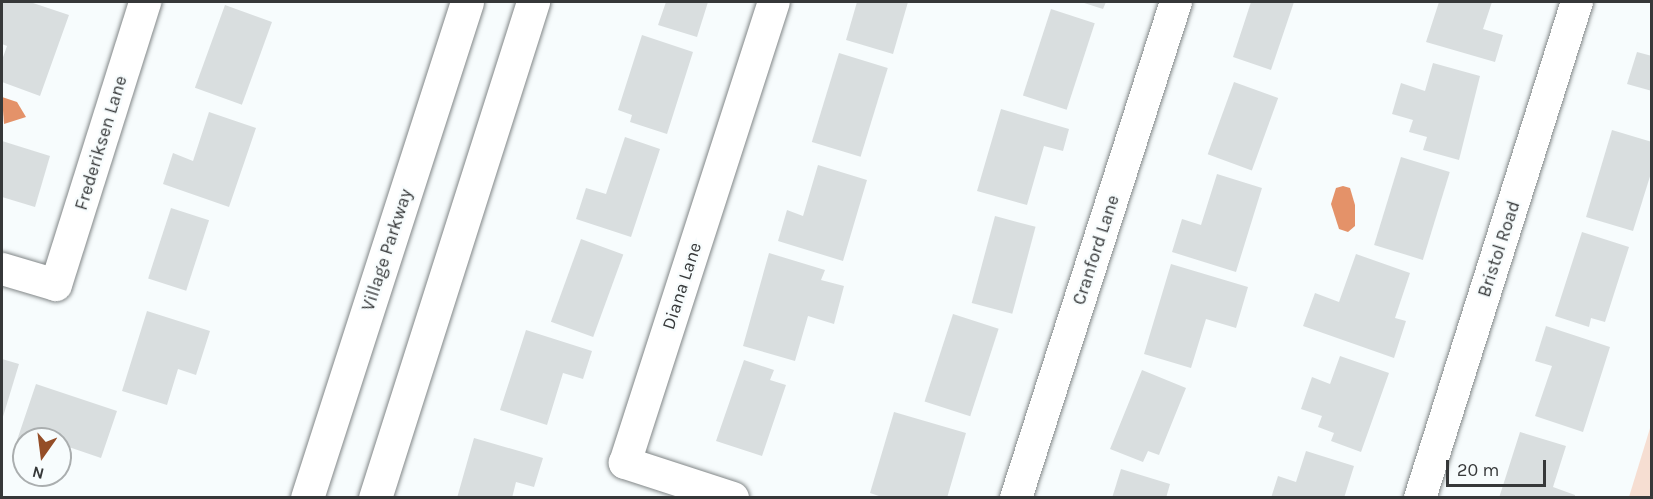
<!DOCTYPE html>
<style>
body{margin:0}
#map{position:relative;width:1653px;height:499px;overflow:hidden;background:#f7fcfd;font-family:Karla,sans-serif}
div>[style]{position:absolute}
.green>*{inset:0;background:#f6ded2}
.water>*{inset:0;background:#e49269}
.building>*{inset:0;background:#d9dedf;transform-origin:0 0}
.roads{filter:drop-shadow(0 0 2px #828788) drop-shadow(0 0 2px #828788)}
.street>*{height:32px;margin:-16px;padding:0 16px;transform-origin:16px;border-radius:16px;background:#fff}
.secondary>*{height:33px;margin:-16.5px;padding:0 16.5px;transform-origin:16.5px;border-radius:16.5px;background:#fff}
span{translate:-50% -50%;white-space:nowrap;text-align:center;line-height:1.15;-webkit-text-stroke:4.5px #f7fcfd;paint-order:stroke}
.street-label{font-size:18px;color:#363839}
.frame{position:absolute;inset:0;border:3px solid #363839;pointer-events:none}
.north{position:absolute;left:12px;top:427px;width:60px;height:60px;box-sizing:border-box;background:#f7fcfd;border:2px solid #aaaeaf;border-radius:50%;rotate:194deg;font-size:16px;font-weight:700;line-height:24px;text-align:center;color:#363839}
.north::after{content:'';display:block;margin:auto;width:21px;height:27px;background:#944d27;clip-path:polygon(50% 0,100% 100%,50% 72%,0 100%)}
.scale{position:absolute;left:1446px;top:460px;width:100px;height:27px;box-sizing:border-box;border:3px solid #363839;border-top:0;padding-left:8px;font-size:18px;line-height:21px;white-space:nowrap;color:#363839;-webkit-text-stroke:4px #f7fcfd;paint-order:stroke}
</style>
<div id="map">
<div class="green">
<i style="clip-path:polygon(1651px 425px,1651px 497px,1629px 497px)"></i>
</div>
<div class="water">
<i style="clip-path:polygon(2px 97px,17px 102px,26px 117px,4px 124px)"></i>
<i style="clip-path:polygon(1343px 186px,1350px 188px,1355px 205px,1355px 226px,1348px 232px,1339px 229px,1331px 204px,1336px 188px)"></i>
</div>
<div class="building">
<i style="clip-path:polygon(2px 2px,30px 2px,69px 15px,40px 96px,2px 82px,2px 60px,7px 46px,2px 44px)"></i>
<i style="clip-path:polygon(666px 2px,708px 2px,697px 37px,658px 25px)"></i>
<i style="clip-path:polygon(857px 2px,908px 2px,893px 54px,846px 40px)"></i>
<i style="clip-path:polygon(1081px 2px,1106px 2px,1103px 9px)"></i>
<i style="clip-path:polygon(1251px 2px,1294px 2px,1271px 70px,1233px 57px)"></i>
<i style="clip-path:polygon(1439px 2px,1492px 2px,1483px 29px,1503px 35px,1495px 62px,1426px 42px)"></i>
<i style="left:225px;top:5px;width:50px;height:88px;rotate:20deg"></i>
<i style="left:1051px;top:9px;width:46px;height:91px;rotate:18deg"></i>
<i style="clip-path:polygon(642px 35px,693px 52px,667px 134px,630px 122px,632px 115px,618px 110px)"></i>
<i style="clip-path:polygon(1637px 52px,1652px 56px,1652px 91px,1627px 84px)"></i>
<i style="left:839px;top:53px;width:51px;height:93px;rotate:17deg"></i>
<i style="clip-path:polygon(1433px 63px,1480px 76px,1459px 160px,1423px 150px,1427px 137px,1409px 132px,1413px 120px,1392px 114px,1401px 83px,1425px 91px)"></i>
<i style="left:1234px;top:82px;width:47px;height:77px;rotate:20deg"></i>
<i style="clip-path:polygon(1001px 109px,1069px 129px,1063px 151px,1044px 146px,1027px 205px,977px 191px)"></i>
<i style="clip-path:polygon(209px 112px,256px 128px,229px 207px,163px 184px,173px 153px,193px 161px)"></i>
<i style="clip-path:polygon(1612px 130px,1652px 142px,1652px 170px,1633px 231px,1586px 217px)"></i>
<i style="clip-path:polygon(625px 137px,660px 149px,631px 237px,576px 219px,586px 188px,606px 194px)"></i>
<i style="clip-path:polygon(2px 141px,50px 156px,35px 207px,2px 197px)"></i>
<i style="left:1401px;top:157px;width:51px;height:92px;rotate:17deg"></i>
<i style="clip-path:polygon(818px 165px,867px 180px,843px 261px,778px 241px,787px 210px,803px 216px)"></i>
<i style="clip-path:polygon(1217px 174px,1262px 188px,1236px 272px,1172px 252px,1182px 219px,1201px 225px)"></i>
<i style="left:171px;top:208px;width:40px;height:74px;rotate:18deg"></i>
<i style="left:995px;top:216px;width:42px;height:90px;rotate:15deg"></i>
<i style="clip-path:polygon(1582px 232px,1629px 247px,1605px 322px,1591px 318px,1589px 327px,1555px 316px)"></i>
<i style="left:581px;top:239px;width:45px;height:88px;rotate:20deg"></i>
<i style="clip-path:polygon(769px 253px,825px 270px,821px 280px,844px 286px,834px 324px,808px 316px,795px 361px,743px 346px)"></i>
<i style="clip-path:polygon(1356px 254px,1410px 273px,1395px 318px,1406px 321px,1394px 358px,1303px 326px,1315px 293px,1339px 302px)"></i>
<i style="clip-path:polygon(1171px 264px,1248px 287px,1236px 328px,1206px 319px,1191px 368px,1144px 354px)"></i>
<i style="clip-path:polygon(147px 311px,210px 331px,196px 375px,178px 369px,167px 405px,122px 391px)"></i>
<i style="left:953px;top:314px;width:48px;height:92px;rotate:18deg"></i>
<i style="clip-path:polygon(1546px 326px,1610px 347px,1583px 432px,1535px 416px,1552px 366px,1535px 361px)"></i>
<i style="clip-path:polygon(526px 330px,592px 351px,583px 379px,563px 373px,547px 425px,500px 410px)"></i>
<i style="clip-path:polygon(1340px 356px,1389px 373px,1361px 452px,1331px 441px,1334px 433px,1318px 427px,1322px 416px,1301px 409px,1312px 377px,1330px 384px)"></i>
<i style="clip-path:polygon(2px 359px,19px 364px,2px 420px)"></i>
<i style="clip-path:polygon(744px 360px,774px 370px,770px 380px,786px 385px,762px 456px,716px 441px)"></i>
<i style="clip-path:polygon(1142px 370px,1186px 388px,1159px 455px,1148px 451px,1143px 462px,1110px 449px)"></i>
<i style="clip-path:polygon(36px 384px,117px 411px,101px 458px,60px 444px,60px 439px,24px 439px,24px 455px,13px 452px)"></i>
<i style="clip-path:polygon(894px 412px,966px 433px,947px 498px,885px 498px,870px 493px)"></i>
<i style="clip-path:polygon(1520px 432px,1566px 446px,1553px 487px,1575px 495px,1575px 498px,1499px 498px)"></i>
<i style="clip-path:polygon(474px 438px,543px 458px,534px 487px,516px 482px,512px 498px,457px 498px)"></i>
<i style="clip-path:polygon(1306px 451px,1354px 466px,1344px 498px,1271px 498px,1278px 476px,1296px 482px)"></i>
<i style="clip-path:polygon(1121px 469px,1170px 484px,1166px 498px,1112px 498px)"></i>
</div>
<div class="roads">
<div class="street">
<i style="left:2px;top:269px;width:56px;rotate:16.5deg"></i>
<i style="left:56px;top:285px;width:297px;rotate:-72.5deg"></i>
<i style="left:733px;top:498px;width:114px;rotate:-162deg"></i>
<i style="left:625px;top:463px;width:484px;rotate:-72.1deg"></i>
<i style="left:1016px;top:498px;width:521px;rotate:-72.12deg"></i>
<i style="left:1420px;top:498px;width:520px;rotate:-72.44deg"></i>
</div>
<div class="secondary">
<i style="left:307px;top:498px;width:521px;rotate:-72.12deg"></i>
<i style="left:375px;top:498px;width:521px;rotate:-72.33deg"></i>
</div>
</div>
<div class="street-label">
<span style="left:101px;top:143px;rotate:-73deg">Frederiksen Lane</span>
<span style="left:1499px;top:249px;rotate:-72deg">Bristol Road</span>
<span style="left:387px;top:250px;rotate:-72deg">Village Parkway</span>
<span style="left:1096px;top:250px;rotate:-72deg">Cranford Lane</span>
<span style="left:682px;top:286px;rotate:-72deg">Diana Lane</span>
</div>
<div class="frame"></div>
<div class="north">N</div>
<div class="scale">20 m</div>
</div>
